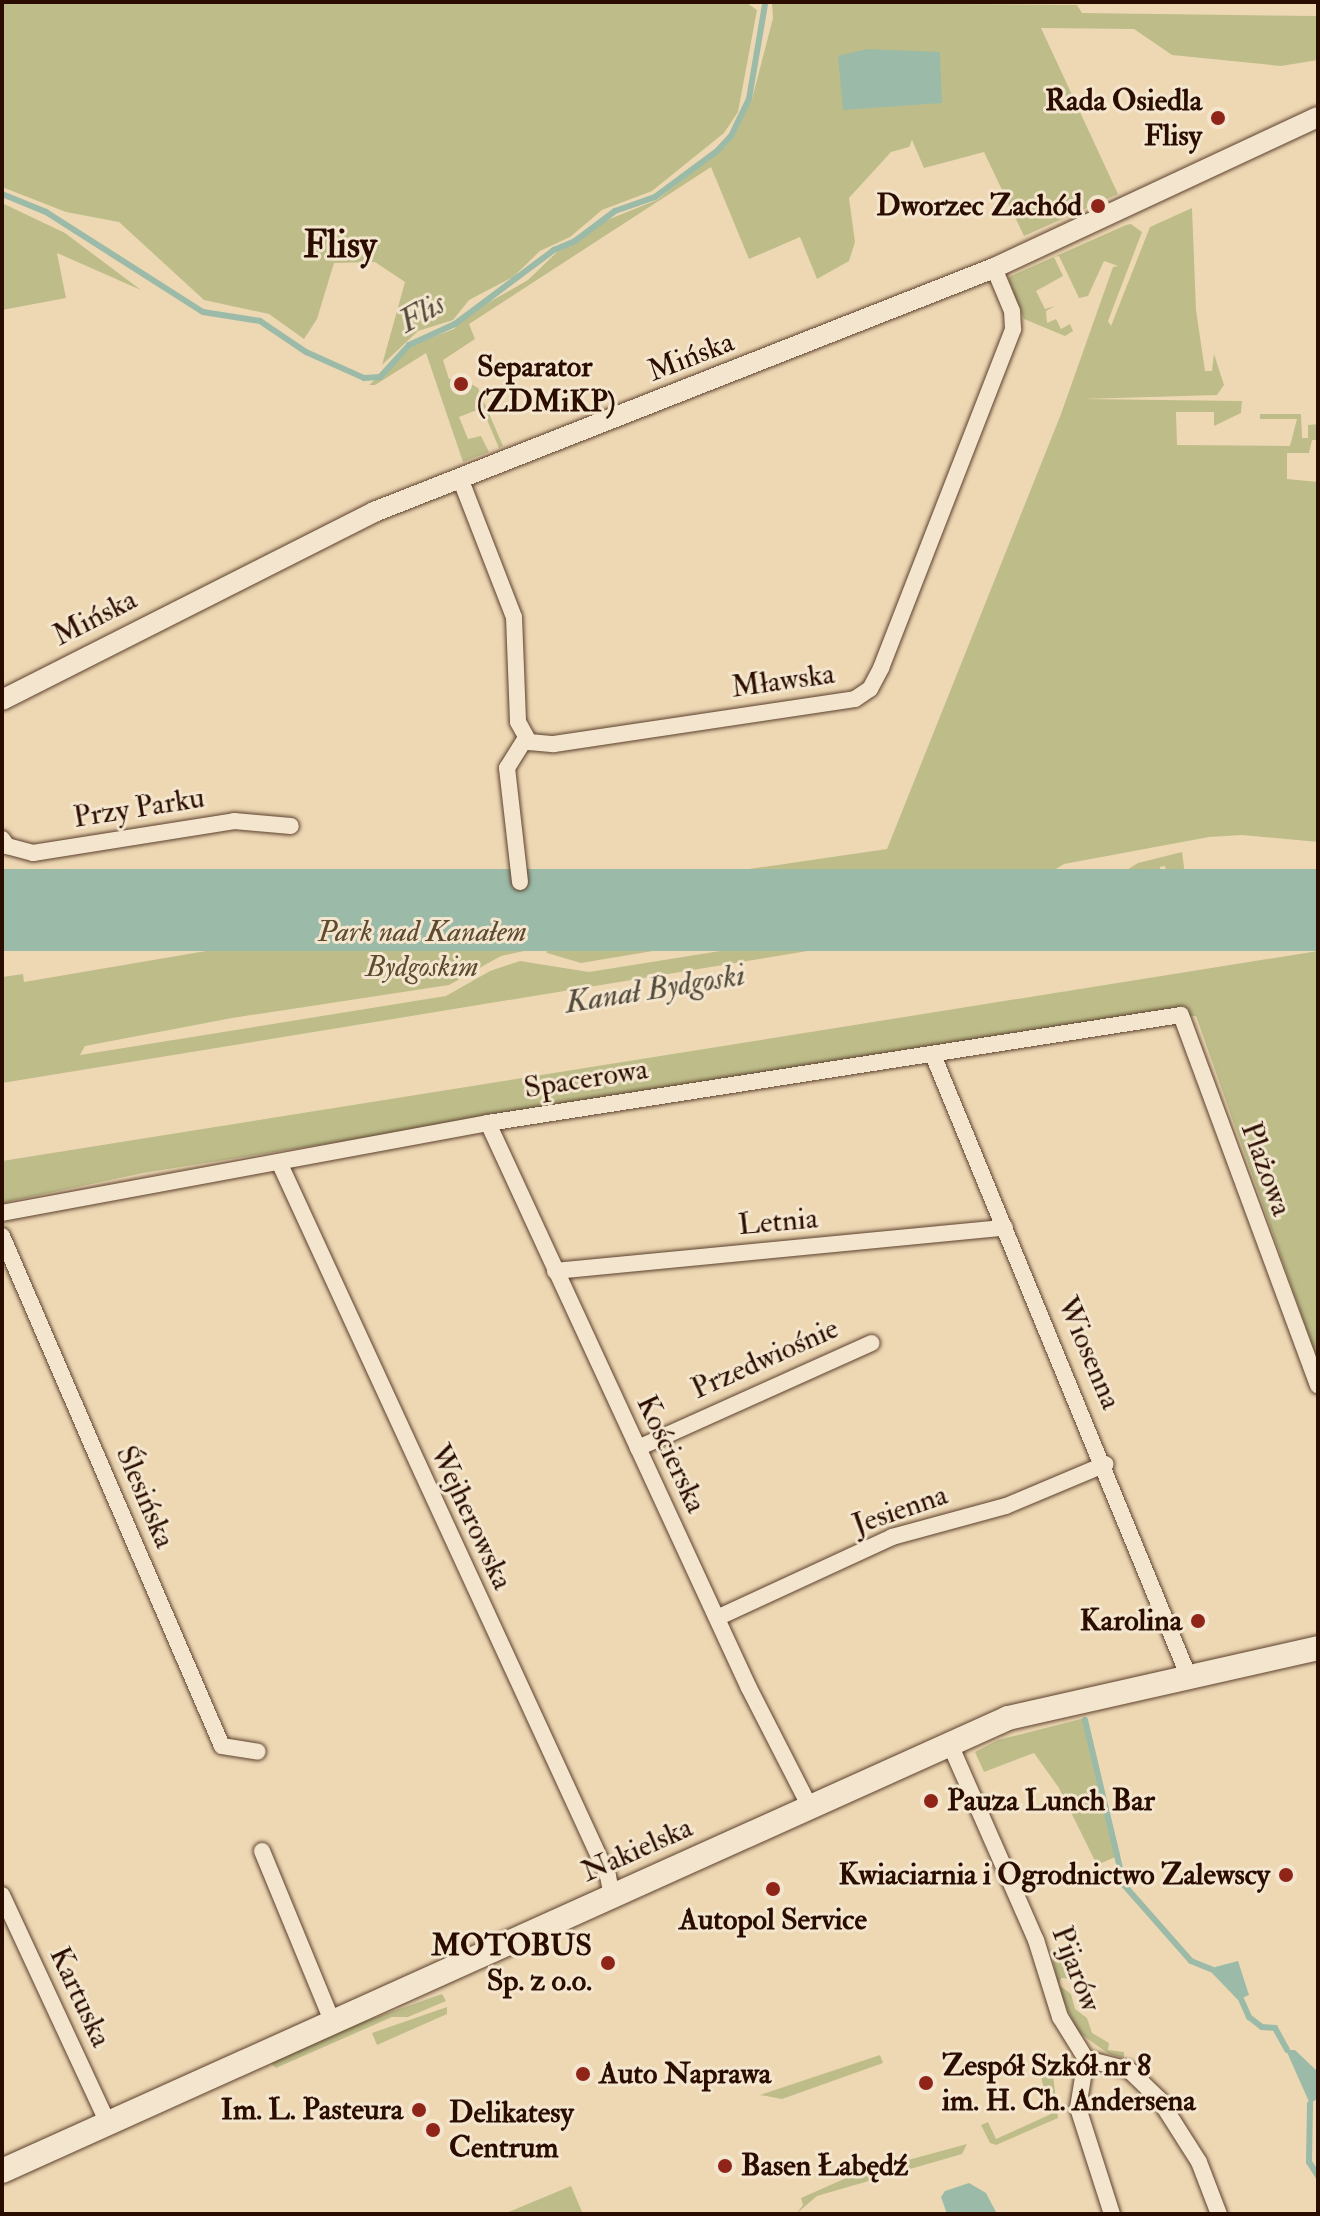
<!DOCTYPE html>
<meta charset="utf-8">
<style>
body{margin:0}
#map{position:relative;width:1320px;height:2216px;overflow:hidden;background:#eed8b4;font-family:"IM FELL Double Pica",serif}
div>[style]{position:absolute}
.green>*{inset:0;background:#bebd8a}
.water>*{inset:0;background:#9bbba8;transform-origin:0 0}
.stream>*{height:6px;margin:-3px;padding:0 3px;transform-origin:3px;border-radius:3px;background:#9bbba8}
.roads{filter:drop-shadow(0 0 2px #5c402d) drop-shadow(0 0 2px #5c402d)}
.minor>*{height:16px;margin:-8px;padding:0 8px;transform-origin:8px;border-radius:8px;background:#f4e6ce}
.tertiary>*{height:20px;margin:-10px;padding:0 10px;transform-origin:10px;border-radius:10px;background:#f4e6ce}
.secondary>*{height:24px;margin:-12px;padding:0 12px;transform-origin:12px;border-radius:12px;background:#f4e6ce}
.dots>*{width:22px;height:22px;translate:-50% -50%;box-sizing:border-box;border:4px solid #f4e6ce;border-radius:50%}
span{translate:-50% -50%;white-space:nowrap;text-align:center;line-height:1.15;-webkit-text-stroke:6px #f4e6ce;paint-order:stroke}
.poi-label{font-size:30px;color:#2b0d00;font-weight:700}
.right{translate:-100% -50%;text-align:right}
.left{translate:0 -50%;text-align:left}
.street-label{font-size:30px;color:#2b0d00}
.park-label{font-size:30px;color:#5e4b30;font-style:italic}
.water-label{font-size:32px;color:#524a3b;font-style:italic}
.district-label{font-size:38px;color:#2b0d00;font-weight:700}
.frame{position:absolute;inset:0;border:4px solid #2b0d00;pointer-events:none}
</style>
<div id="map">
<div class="green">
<i style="clip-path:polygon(2px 2px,747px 3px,757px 10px,738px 112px,724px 133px,652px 191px,602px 210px,570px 237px,540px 251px,513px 277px,469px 300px,453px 320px,418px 331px,382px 365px,405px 282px,375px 262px,334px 263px,317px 319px,304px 339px,269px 314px,204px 300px,119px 222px,66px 212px,2px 187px)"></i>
<i style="clip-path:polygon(772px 3px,1077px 5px,1082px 13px,1318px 16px,1318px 60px,1281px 66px,1172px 55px,1134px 29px,1041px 28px,1118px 194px,1024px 236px,984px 152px,924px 168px,912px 140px,909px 147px,891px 152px,849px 198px,855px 242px,849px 261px,817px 279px,800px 237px,749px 259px,711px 167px,469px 324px,475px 339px,443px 360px,449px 379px,461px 378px,478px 388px,503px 446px,499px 448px,482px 408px,459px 417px,468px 439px,481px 436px,489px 452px,463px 462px,426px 353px,375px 385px,369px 385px,415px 344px,454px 329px,467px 315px,528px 280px,558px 251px,602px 222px,657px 200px,726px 146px,752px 99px,773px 18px)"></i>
<i style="clip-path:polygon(2px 203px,65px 233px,141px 290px,57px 253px,66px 298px,2px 310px)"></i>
<i style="clip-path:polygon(1192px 208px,1196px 310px,1205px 371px,1212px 371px,1214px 354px,1224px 385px,1217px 395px,1084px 399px,1242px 401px,1241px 413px,1214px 426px,1214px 412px,1176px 412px,1177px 445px,1290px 446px,1297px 419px,1260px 419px,1260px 414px,1301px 414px,1302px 438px,1308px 438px,1308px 425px,1318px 424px,1318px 440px,1312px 440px,1309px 453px,1287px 453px,1287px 479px,1318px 482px,1318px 842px,1242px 835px,1209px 837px,1064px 864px,1024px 889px,581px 963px,547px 953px,536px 900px,887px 849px,1061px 414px,1113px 267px,1118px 266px,1104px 261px,1088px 296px,1079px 298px,1059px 256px,1054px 257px,1063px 276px,1036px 291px,1045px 309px,1055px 306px,1046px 311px,1047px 323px,1056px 319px,1061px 329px,1070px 324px,1073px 331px,1065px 336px,1024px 319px,1008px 278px,1011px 276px,1126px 225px,1131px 224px,1142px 232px,1108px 321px,1111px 326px,1150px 227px)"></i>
<i style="clip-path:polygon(1182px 852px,1187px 889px,1169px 892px,1165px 866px,1160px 867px,1163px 893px,2px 1083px,2px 977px,23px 974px,24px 982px,271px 940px,274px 930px,508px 893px,518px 893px,527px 901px,533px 934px,529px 950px,501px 956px,449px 985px,232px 1018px,85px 1046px,80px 1055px,446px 996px,490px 971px,520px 961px,589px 972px,1093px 891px,1138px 863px)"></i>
<i style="clip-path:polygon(1318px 951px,1318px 1361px,1196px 1016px,1101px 1023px,413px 1130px,143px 1173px,2px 1203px,2px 1161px)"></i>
<i style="clip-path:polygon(1085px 1718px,1120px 1855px,1097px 1865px,1059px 1788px,1034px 1753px,984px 1772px,975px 1752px,998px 1740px)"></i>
<i style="clip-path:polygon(1051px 1949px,1073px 1979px,1061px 1978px,1059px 1985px,1071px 1994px,1075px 2009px,1087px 2018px,1092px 2033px,1109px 2043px,1108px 2050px,1124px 2052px,1124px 2058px,1109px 2054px,1078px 2032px,1059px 1991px)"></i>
<i style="clip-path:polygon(442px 1994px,446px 2001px,408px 2017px,392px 2017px,276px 2068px,271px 2063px,337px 2031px)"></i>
<i style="clip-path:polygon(447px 2007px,447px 2014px,377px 2045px,372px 2033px)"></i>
<i style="clip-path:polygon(880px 2055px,883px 2063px,782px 2099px,760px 2095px)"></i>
<i style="clip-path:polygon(1052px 2065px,1058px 2118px,996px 2145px,990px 2143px,981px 2125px,988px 2122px,996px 2139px,1051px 2114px,1039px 2070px)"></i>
<i style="clip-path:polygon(967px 2144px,962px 2154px,817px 2196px,796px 2214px,803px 2205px,801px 2198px,853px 2175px)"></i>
<i style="clip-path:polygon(571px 2186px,583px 2214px,504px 2214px)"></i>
</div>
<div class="water">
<i style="clip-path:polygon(867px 49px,940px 52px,942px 103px,843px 110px,838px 56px)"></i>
<i style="left:1318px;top:869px;width:82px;height:1333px;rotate:90deg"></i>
<i style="clip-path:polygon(1238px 1961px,1249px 1995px,1238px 2000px,1212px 1973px,1215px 1967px)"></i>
<i style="clip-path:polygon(1286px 2050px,1295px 2050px,1318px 2072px,1318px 2098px,1310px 2104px)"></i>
<i style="clip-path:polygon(969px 2183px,986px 2193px,997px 2214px,947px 2214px,941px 2197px,945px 2191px)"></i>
</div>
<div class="stream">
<i style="left:2px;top:194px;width:48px;rotate:22.2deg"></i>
<i style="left:46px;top:212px;width:186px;rotate:32.5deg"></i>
<i style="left:203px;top:312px;width:58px;rotate:9deg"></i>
<i style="left:260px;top:321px;width:55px;rotate:34deg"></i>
<i style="left:306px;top:352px;width:64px;rotate:24.1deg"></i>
<i style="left:364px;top:378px;width:16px;rotate:-4deg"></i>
<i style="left:380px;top:377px;width:43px;rotate:-47.8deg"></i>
<i style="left:409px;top:345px;width:51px;rotate:-24.5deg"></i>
<i style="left:455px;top:324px;width:124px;rotate:-36.8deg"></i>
<i style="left:554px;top:250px;width:23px;rotate:-23deg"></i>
<i style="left:575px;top:241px;width:50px;rotate:-36.9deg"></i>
<i style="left:615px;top:211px;width:42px;rotate:-19.3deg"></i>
<i style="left:655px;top:197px;width:77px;rotate:-36.6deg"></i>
<i style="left:717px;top:151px;width:21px;rotate:-47deg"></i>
<i style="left:731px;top:136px;width:41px;rotate:-64.1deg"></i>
<i style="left:749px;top:99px;width:96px;rotate:-80.4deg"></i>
<i style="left:1085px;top:1720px;width:170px;rotate:76.7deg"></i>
<i style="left:1124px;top:1885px;width:101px;rotate:48.6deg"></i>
<i style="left:1191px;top:1961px;width:24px;rotate:22deg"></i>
<i style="left:1241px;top:1999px;width:20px;rotate:66deg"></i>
<i style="left:1249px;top:2017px;width:16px;rotate:38deg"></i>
<i style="left:1262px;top:2027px;width:13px;rotate:4deg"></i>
<i style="left:1275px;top:2028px;width:25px;rotate:61deg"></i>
<i style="left:1310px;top:2104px;width:58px;rotate:91deg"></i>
<i style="left:1309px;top:2162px;width:17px;rotate:57deg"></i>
</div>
<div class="roads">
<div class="minor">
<i style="left:460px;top:478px;width:149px;rotate:68.8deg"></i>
<i style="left:514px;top:617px;width:105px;rotate:87.8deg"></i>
<i style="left:518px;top:722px;width:23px;rotate:61deg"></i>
<i style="left:529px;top:742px;width:25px;rotate:5deg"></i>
<i style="left:554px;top:744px;width:304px;rotate:-8.5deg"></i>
<i style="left:855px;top:699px;width:18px;rotate:-34deg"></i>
<i style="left:870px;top:689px;width:24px;rotate:-62deg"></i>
<i style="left:881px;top:668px;width:364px;rotate:-68.7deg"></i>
<i style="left:1013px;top:329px;width:18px;rotate:-93deg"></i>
<i style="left:1012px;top:311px;width:47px;rotate:-112.7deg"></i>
<i style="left:2px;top:839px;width:9px;rotate:54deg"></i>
<i style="left:7px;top:846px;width:27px;rotate:15deg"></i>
<i style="left:33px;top:853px;width:204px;rotate:-9deg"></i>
<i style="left:234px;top:821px;width:57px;rotate:5deg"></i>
<i style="left:520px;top:882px;width:115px;rotate:-96.5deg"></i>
<i style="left:507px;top:768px;width:34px;rotate:-58deg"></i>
<i style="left:933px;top:1055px;width:670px;rotate:67.64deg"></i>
<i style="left:488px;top:1123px;width:622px;rotate:65.21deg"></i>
<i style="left:749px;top:1688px;width:134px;rotate:62.9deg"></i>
<i style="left:279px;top:1162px;width:786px;rotate:65.26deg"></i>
<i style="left:608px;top:1876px;width:20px;rotate:79deg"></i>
<i style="left:2px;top:1213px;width:494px;rotate:-10.5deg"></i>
<i style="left:488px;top:1123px;width:701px;rotate:-8.86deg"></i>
<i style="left:1181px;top:1015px;width:395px;rotate:69.7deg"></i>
<i style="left:2px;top:1236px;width:555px;rotate:66.67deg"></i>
<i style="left:222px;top:1746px;width:36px;rotate:9deg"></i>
<i style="left:555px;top:1271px;width:452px;rotate:-5.5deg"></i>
<i style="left:638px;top:1448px;width:256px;rotate:-24.2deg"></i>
<i style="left:717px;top:1618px;width:193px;rotate:-24.8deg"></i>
<i style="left:892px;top:1537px;width:118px;rotate:-15.2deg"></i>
<i style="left:1006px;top:1506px;width:108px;rotate:-22.8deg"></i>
<i style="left:949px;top:1742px;width:216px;rotate:66.3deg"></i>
<i style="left:1036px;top:1940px;width:81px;rotate:72.7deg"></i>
<i style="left:1060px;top:2017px;width:49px;rotate:58.2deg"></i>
<i style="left:262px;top:1851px;width:184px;rotate:67.6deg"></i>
<i style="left:2px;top:1895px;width:251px;rotate:65.1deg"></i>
<i style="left:1086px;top:2059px;width:44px;rotate:14.3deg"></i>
<i style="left:1129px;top:2070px;width:42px;rotate:44deg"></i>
<i style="left:1159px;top:2099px;width:75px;rotate:57.6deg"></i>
<i style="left:1199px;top:2162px;width:56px;rotate:69deg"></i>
<i style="left:1086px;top:2059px;width:50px;rotate:99.3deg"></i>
<i style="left:1078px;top:2108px;width:111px;rotate:72.2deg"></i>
</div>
<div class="tertiary">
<i style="left:2px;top:700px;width:417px;rotate:-26.8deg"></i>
<i style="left:374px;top:512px;width:666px;rotate:-21.48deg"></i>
<i style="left:994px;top:268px;width:357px;rotate:-25deg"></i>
</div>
<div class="secondary">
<i style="left:2px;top:2171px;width:1103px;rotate:-24.24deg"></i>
<i style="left:1008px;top:1718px;width:318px;rotate:-12.7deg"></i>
</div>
</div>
<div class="dots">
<i style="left:1218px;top:118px;background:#8f2418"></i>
<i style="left:1098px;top:206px;background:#8f2418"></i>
<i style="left:461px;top:384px;background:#8f2418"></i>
<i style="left:1198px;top:1621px;background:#8f2418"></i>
<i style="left:931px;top:1801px;background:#8f2418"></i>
<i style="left:1286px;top:1875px;background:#8f2418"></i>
<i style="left:773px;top:1889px;background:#8f2418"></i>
<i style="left:608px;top:1963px;background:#8f2418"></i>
<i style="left:583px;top:2074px;background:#8f2418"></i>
<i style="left:926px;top:2083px;background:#8f2418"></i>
<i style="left:419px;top:2110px;background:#8f2418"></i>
<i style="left:433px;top:2130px;background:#8f2418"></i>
<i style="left:725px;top:2166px;background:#8f2418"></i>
</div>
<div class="poi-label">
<span class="right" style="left:1202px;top:118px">Rada Osiedla<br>Flisy</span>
<span class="right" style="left:1082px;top:206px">Dworzec Zachód</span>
<span class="left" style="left:477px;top:384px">Separator<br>(ZDMiKP)</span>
<span class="right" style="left:1182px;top:1621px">Karolina</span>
<span class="left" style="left:947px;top:1801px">Pauza Lunch Bar</span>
<span class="right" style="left:1270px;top:1875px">Kwiaciarnia i Ogrodnictwo Zalewscy</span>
<span style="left:773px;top:1920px">Autopol Service</span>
<span class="right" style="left:592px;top:1963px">MOTOBUS<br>Sp. z o.o.</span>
<span class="left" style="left:942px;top:2083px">Zespół Szkół nr 8<br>im. H. Ch. Andersena</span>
<span class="left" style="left:599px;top:2074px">Auto Naprawa</span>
<span class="right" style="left:403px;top:2110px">Im. L. Pasteura</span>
<span class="left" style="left:449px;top:2130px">Delikatesy<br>Centrum</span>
<span class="left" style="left:741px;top:2166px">Basen Łabędź</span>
</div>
<div class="street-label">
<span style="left:691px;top:357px;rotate:-21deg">Mińska</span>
<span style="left:95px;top:618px;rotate:-27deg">Mińska</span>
<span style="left:783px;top:681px;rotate:-8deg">Mławska</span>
<span style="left:139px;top:808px;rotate:-9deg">Przy Parku</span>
<span style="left:586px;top:1079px;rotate:-9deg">Spacerowa</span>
<span style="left:1266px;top:1169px;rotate:70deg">Plażowa</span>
<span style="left:778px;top:1222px;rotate:-5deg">Letnia</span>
<span style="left:1089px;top:1353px;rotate:67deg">Wiosenna</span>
<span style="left:765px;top:1359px;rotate:-24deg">Przedwiośnie</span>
<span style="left:671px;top:1454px;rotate:65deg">Kościerska</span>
<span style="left:145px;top:1497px;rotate:67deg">Ślesińska</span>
<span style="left:900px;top:1510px;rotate:-19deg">Jesienna</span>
<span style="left:471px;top:1517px;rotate:65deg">Wejherowska</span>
<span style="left:637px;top:1850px;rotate:-24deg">Nakielska</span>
<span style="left:1076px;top:1969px;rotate:69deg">Pijarów</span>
<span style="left:80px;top:1997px;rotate:65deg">Kartuska</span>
</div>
<div class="park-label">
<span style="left:422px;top:949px">Park nad Kanałem<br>Bydgoskim</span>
</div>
<div class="water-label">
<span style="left:422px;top:313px;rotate:-30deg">Flis</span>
<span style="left:655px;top:989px;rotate:-9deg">Kanał Bydgoski</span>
</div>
<div class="district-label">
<span style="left:340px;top:246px">Flisy</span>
</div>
<div class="frame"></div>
</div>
